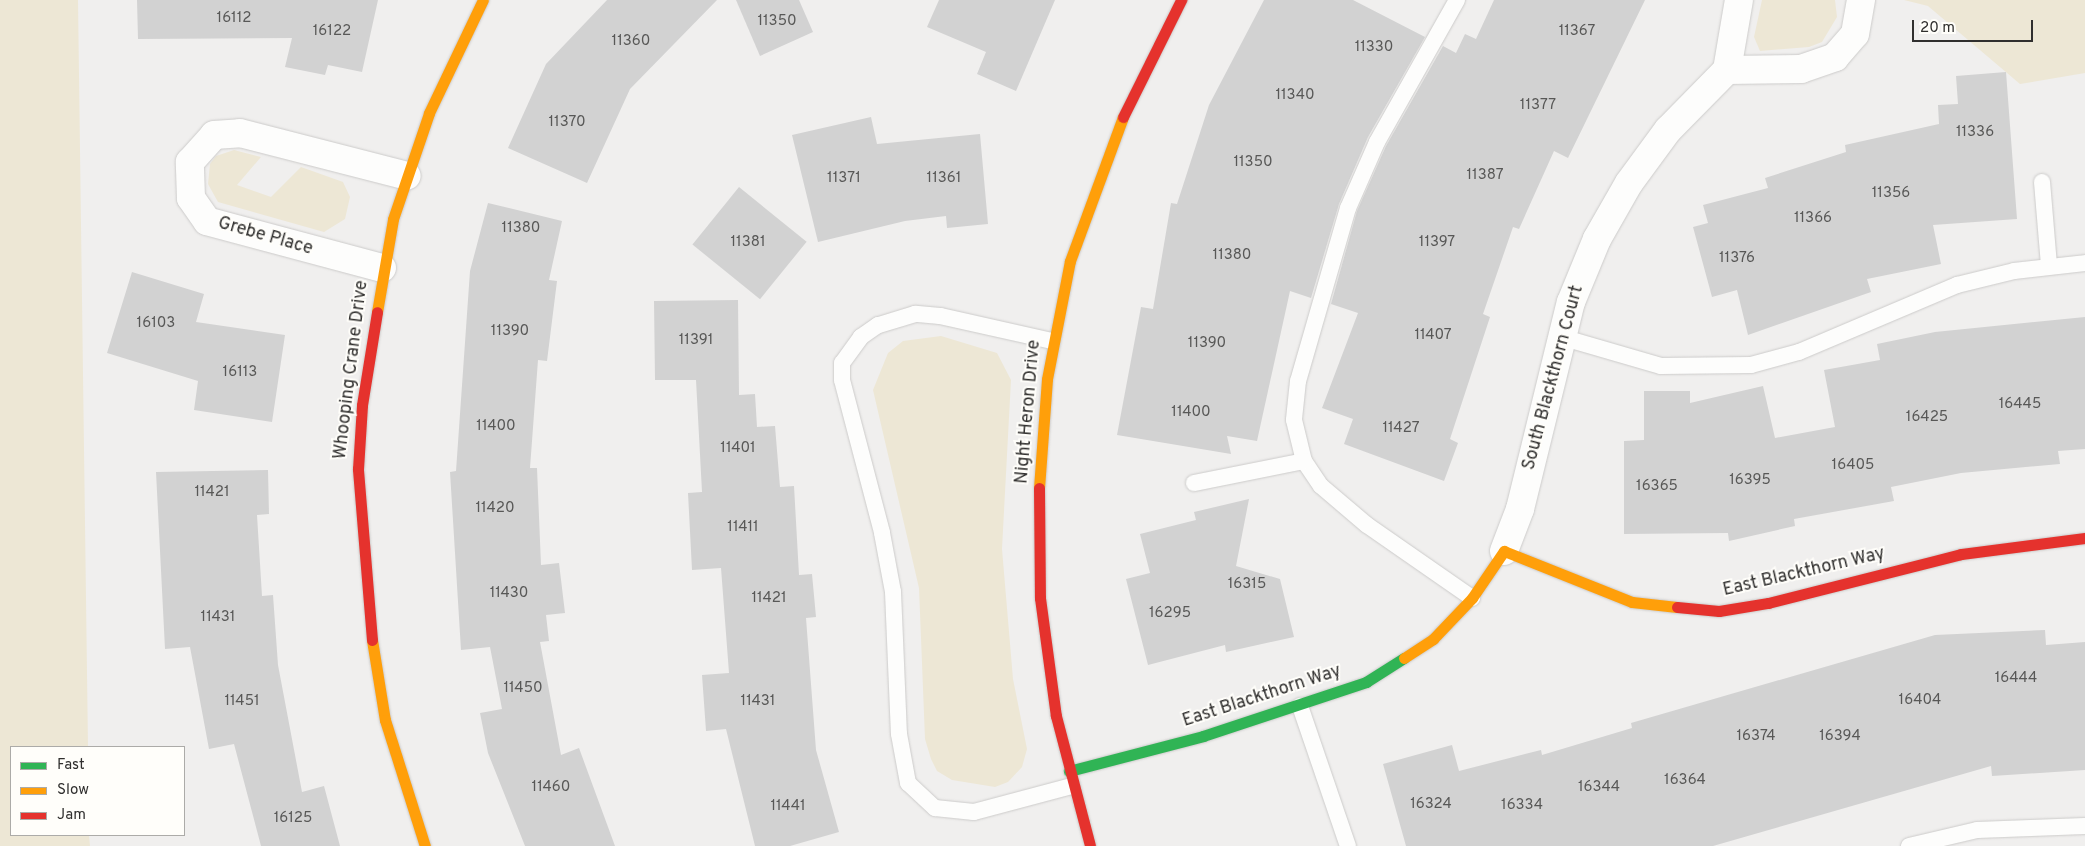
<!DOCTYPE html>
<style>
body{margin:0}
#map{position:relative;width:2085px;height:846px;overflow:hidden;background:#f0efee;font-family:Overpass,sans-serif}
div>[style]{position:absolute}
.green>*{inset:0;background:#ede7d5}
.building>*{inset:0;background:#d2d2d2;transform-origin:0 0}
.roads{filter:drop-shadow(0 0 1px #cccbca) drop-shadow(0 0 1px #cccbca)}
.lane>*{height:16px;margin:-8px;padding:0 8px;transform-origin:8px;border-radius:8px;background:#fdfdfc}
.street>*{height:28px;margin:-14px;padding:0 14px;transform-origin:14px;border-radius:14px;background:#fdfdfc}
.fast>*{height:11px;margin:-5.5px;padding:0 5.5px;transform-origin:5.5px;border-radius:5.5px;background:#30b455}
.slow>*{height:11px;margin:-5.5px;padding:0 5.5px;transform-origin:5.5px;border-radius:5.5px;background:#ff9f0a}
.jam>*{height:11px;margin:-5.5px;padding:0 5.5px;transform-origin:5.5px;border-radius:5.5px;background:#e5322d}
span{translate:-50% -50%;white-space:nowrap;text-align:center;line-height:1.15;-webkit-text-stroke:4px #fffefa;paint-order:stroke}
.number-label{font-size:15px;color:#585857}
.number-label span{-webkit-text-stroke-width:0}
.street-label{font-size:18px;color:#302f2e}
.legend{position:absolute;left:10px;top:746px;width:175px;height:90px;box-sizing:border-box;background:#fffefa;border:1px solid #acaba8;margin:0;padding:6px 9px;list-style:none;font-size:15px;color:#302f2e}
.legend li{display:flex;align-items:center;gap:10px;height:25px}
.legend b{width:25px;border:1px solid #acaba8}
.scale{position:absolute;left:1912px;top:20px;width:121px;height:22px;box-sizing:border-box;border:2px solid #302f2e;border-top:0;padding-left:6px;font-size:15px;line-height:18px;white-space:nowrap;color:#302f2e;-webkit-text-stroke:4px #fffefa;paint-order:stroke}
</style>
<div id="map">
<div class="green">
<i style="clip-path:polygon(0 0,78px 0,88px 747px,11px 747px,11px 835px,89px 835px,90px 846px,0 846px)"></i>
<i style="clip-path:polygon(1762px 0,1835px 0,1837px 17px,1822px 42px,1809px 47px,1760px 51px,1754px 37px)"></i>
<i style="clip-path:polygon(1904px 0,2085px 0,2085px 73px,2020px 84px,1928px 6px)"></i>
<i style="clip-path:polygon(234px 150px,261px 157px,237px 185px,271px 197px,301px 167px,343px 182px,350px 197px,345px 219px,324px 232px,218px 202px,208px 184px,210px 164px,216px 156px)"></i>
<i style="clip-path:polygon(941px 336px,997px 353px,1011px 380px,1002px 549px,1013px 679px,1027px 749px,1022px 767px,1008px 782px,995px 787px,952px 780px,937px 771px,931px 759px,925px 739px,919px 588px,873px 390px,888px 353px,903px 341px)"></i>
</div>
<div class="building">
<i style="clip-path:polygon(137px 0,378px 0,362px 72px,328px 65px,325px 75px,285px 67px,292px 38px,138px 39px)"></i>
<i style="clip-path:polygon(607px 0,717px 0,630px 89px,587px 183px,508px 148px,546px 64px)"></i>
<i style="clip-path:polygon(736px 0,799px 0,813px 32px,760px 56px)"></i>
<i style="clip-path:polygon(939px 0,1055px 0,1016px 91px,977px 74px,986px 52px,927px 27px)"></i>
<i style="clip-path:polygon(1264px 0,1353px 0,1425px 37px,1368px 137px,1339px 204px,1311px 298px,1290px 291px,1257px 441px,1227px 436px,1231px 454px,1117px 435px,1141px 307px,1153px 309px,1171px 203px,1177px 204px,1209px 105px)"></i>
<i style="clip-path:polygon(1494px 0,1645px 0,1568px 158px,1554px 151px,1519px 229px,1513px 227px,1483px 314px,1490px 317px,1450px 439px,1458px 443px,1444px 481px,1344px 444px,1353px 419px,1322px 408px,1358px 313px,1331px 304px,1357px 211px,1386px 146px,1443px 46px,1456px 53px,1465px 34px,1476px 39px)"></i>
<i style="clip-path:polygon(2006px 72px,2017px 219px,1933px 225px,1941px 264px,1867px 279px,1871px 292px,1748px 335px,1737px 290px,1712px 297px,1693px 227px,1708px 223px,1703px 205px,1768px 188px,1765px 178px,1846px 152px,1845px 145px,1939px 124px,1938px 105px,1958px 104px,1956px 76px)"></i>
<i style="clip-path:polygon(871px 117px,877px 144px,980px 134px,988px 224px,947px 228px,946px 216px,905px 221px,818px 242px,792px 135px)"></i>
<i style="left:739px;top:187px;width:87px;height:74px;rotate:39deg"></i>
<i style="clip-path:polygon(488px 203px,562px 221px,549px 280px,557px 281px,547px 361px,538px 360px,530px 468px,537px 468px,541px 565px,559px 563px,565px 613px,546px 615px,549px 641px,540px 642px,561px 755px,579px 748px,615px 846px,525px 846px,488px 753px,480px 713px,502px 709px,490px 647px,461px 650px,450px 472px,456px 471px,470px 271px)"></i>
<i style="clip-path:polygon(132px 272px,204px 294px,196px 322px,285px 335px,272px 422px,194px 410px,198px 381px,107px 353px)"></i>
<i style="clip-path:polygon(738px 300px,739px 395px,755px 394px,757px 427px,775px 426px,780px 487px,794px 486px,799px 575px,812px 574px,816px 617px,806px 618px,816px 750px,839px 832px,790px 846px,755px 846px,726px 729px,706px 731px,702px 675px,729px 673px,721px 568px,692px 570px,688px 493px,702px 492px,696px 380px,655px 380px,654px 301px)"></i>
<i style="clip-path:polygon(2085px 317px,2085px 449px,2058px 451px,2060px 464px,1961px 473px,1891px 487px,1894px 501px,1794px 519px,1795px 526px,1729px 541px,1728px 533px,1624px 534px,1624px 441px,1644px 440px,1644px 391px,1690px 391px,1690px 403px,1763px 386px,1775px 438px,1835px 427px,1824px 370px,1880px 360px,1877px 344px,1935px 332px)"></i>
<i style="clip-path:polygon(268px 470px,269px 514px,257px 515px,262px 596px,273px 595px,278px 665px,302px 792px,324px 786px,340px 846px,261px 846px,234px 744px,209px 749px,190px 647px,165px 649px,156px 472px)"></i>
<i style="clip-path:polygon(1249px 499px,1236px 566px,1280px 579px,1294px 637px,1226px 652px,1225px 645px,1148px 665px,1126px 579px,1150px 573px,1140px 534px,1196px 520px,1194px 512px)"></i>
<i style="clip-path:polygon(2045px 630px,2046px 645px,2085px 642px,2085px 770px,1992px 776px,1991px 766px,1713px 846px,1406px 846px,1383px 764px,1452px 745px,1459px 771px,1541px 750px,1542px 755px,1632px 728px,1631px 723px,1935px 635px)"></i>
</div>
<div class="roads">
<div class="lane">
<i style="left:1457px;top:0;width:163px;rotate:119.4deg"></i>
<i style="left:1377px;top:142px;width:72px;rotate:113.7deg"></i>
<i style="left:1348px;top:208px;width:180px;rotate:106.1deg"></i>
<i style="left:1298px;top:381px;width:39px;rotate:96deg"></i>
<i style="left:1294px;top:420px;width:42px;rotate:76.3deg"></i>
<i style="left:1304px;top:461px;width:30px;rotate:56deg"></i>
<i style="left:1321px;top:486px;width:60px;rotate:40.3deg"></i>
<i style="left:1367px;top:525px;width:128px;rotate:34.8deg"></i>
<i style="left:2042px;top:182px;width:83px;rotate:85.2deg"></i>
<i style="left:1561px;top:337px;width:104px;rotate:16.2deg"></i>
<i style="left:1661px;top:366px;width:90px;rotate:-0.6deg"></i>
<i style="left:1751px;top:365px;width:50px;rotate:-15.2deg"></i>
<i style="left:1799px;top:352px;width:172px;rotate:-23deg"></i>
<i style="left:1957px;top:285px;width:59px;rotate:-13.8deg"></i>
<i style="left:2014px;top:271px;width:71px;rotate:-6.4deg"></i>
<i style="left:1052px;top:341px;width:115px;rotate:-167.4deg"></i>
<i style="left:940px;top:316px;width:25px;rotate:-175deg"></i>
<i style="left:915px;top:314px;width:39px;rotate:163deg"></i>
<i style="left:878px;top:325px;width:21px;rotate:145deg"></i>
<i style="left:861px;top:337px;width:32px;rotate:126deg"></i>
<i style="left:842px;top:363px;width:17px;rotate:90deg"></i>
<i style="left:842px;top:380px;width:158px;rotate:75.3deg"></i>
<i style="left:882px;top:533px;width:60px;rotate:79.4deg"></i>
<i style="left:893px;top:592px;width:142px;rotate:87.6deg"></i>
<i style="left:899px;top:734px;width:50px;rotate:79.6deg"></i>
<i style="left:908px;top:783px;width:37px;rotate:43deg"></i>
<i style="left:935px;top:808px;width:39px;rotate:6deg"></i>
<i style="left:974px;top:812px;width:101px;rotate:-14.9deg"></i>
<i style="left:1194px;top:483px;width:112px;rotate:-11.3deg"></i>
<i style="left:1300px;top:706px;width:148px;rotate:71.1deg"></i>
<i style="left:1909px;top:846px;width:70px;rotate:-13.2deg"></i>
<i style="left:1977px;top:830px;width:108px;rotate:-2.1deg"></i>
</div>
<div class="street">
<i style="left:1727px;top:70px;width:71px;rotate:-80.3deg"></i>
<i style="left:382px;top:268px;width:181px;rotate:-165deg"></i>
<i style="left:207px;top:221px;width:28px;rotate:-125deg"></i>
<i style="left:191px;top:198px;width:36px;rotate:-92deg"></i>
<i style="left:190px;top:162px;width:36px;rotate:-48deg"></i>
<i style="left:214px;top:135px;width:26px;rotate:-4deg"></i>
<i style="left:240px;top:133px;width:172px;rotate:14.4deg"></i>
<i style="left:1504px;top:551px;width:45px;rotate:-69.1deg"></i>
<i style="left:1520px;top:509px;width:213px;rotate:-76.2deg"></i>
<i style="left:1571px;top:302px;width:68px;rotate:-67.6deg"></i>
<i style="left:1597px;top:239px;width:64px;rotate:-60.3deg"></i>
<i style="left:1629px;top:183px;width:66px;rotate:-53.7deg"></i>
<i style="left:1668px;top:130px;width:84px;rotate:-45.5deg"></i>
<i style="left:1727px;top:70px;width:74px;rotate:-0.8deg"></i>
<i style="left:1801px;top:69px;width:36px;rotate:-19deg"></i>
<i style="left:1835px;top:57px;width:30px;rotate:-49deg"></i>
<i style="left:1855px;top:34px;width:35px;rotate:-80deg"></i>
</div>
<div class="fast">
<i style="left:1069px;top:771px;width:138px;rotate:-14.6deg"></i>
<i style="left:1203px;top:736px;width:172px;rotate:-18.3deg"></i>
<i style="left:1366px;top:682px;width:45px;rotate:-32.3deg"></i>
</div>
<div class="slow">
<i style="left:377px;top:312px;width:94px;rotate:-80.2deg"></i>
<i style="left:393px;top:219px;width:112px;rotate:-71.2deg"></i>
<i style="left:429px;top:113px;width:125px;rotate:-64.5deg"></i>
<i style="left:1039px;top:488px;width:109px;rotate:-85.8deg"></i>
<i style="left:1047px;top:379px;width:120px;rotate:-79deg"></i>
<i style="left:1070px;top:261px;width:153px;rotate:-69.8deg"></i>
<i style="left:372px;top:640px;width:81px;rotate:80.8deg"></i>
<i style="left:385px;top:720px;width:132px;rotate:72.4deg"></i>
<i style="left:1404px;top:658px;width:35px;rotate:-33deg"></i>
<i style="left:1433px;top:639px;width:57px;rotate:-46.4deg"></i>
<i style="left:1472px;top:598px;width:57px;rotate:-55.8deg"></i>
<i style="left:1504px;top:551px;width:138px;rotate:21.7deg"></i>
<i style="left:1632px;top:602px;width:45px;rotate:6.3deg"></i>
</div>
<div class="jam">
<i style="left:1123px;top:117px;width:131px;rotate:-63.6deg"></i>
<i style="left:1039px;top:488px;width:110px;rotate:89.5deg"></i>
<i style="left:1040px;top:598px;width:119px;rotate:82.3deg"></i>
<i style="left:1056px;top:716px;width:134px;rotate:75.3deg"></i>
<i style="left:1677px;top:607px;width:42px;rotate:5.4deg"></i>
<i style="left:1719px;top:611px;width:50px;rotate:-9.3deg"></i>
<i style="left:1768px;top:603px;width:199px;rotate:-14.2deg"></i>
<i style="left:1961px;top:554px;width:125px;rotate:-7.4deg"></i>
<i style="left:372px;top:640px;width:172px;rotate:-94.7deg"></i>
<i style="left:358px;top:469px;width:64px;rotate:-86.4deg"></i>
<i style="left:362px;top:405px;width:94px;rotate:-80.8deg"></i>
</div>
</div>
<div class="number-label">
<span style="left:234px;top:19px">16112</span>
<span style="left:777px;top:22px">11350</span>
<span style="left:332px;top:32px">16122</span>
<span style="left:1577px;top:32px">11367</span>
<span style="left:631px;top:42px">11360</span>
<span style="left:1374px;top:48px">11330</span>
<span style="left:1295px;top:96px">11340</span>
<span style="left:1538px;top:106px">11377</span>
<span style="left:567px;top:123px">11370</span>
<span style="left:1975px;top:133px">11336</span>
<span style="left:1253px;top:163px">11350</span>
<span style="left:1485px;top:176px">11387</span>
<span style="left:844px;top:179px">11371</span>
<span style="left:944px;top:179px">11361</span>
<span style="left:1891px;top:194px">11356</span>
<span style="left:1813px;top:219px">11366</span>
<span style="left:521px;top:229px">11380</span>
<span style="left:748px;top:243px">11381</span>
<span style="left:1437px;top:243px">11397</span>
<span style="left:1232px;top:256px">11380</span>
<span style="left:1737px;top:259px">11376</span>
<span style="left:156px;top:324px">16103</span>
<span style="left:510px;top:332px">11390</span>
<span style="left:1433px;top:336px">11407</span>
<span style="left:696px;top:341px">11391</span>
<span style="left:1207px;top:344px">11390</span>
<span style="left:240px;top:373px">16113</span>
<span style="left:2020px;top:405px">16445</span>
<span style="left:1191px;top:413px">11400</span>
<span style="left:1927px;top:418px">16425</span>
<span style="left:496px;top:427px">11400</span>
<span style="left:1401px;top:429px">11427</span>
<span style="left:738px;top:449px">11401</span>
<span style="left:1853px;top:466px">16405</span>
<span style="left:1750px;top:481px">16395</span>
<span style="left:1657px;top:487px">16365</span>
<span style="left:212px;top:493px">11421</span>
<span style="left:495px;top:509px">11420</span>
<span style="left:743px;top:528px">11411</span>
<span style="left:1247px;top:585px">16315</span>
<span style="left:509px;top:594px">11430</span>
<span style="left:769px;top:599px">11421</span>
<span style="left:1170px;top:614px">16295</span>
<span style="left:218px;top:618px">11431</span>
<span style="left:2016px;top:679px">16444</span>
<span style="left:523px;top:689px">11450</span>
<span style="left:1920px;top:701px">16404</span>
<span style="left:242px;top:702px">11451</span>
<span style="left:758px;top:702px">11431</span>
<span style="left:1756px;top:737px">16374</span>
<span style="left:1840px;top:737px">16394</span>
<span style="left:1685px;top:781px">16364</span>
<span style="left:551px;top:788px">11460</span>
<span style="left:1599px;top:788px">16344</span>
<span style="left:1431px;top:805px">16324</span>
<span style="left:1522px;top:806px">16334</span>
<span style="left:788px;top:807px">11441</span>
<span style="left:293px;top:819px">16125</span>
</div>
<div class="street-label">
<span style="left:265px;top:237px;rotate:16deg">Grebe Place</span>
<span style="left:352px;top:370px;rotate:-83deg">Whooping Crane Drive</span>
<span style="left:1554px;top:378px;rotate:-75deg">South Blackthorn Court</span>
<span style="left:1029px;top:412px;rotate:-85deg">Night Heron Drive</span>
<span style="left:1804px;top:573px;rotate:-13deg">East Blackthorn Way</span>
<span style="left:1262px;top:697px;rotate:-18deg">East Blackthorn Way</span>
</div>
<ul class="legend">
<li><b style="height:6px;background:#30b455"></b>Fast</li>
<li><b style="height:6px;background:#ff9f0a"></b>Slow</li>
<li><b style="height:6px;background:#e5322d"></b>Jam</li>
</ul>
<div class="scale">20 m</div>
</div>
